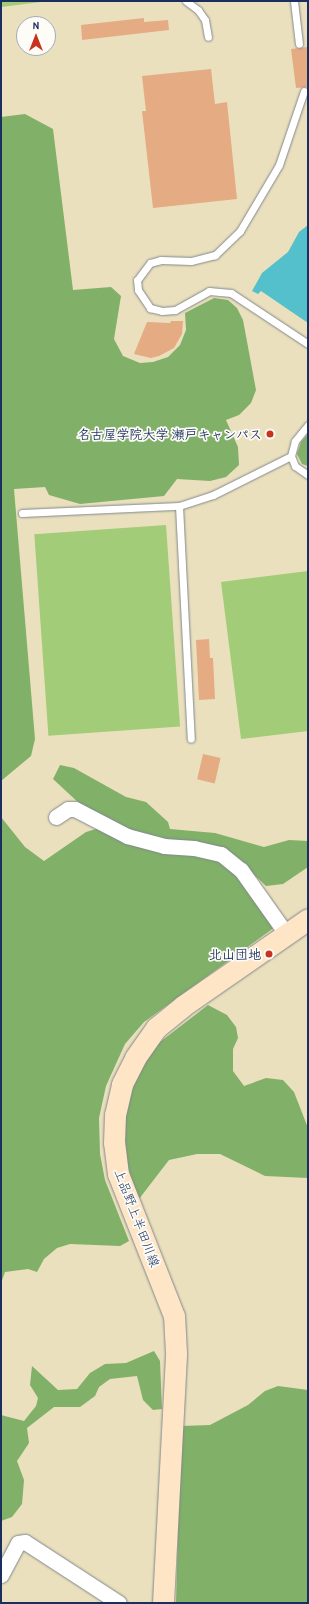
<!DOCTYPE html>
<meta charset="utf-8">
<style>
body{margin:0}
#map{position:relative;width:309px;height:1604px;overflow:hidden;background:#eae0bd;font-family:"Patrick Hand","Klee One",sans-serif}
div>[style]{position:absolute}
.green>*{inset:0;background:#a2cc78;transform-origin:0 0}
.forest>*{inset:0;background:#81b068}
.water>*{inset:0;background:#53c0cb}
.building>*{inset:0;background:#e5ab83;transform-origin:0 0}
.roads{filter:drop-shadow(0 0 1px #82888e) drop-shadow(0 0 1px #82888e)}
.lane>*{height:7px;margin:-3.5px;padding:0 3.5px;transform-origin:3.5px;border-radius:3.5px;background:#fff}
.street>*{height:15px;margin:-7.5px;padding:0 7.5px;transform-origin:7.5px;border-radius:7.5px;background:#fff}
.secondary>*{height:21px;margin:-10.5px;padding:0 10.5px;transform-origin:10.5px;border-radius:10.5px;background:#fde5c5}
.dots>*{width:11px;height:11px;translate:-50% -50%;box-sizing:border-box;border:2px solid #fdfcf7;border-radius:50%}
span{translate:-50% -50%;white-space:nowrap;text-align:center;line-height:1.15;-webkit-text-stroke:3.5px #fdfcf7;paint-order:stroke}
.poi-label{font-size:13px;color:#1b2f5e;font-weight:700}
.right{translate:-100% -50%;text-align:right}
.street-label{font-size:13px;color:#1b2f5e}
.frame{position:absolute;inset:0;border:2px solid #1b2f5e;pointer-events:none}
.north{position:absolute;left:16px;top:16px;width:40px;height:40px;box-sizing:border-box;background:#fdfcf7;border:1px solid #a3aaba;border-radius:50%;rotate:0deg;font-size:11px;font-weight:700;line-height:16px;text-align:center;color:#1b2f5e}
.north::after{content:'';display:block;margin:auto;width:14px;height:18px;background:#c8321e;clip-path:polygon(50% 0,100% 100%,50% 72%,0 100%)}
</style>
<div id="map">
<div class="green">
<i style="clip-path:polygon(1px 1px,49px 1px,1px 7px)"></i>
<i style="left:166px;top:525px;width:202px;height:132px;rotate:86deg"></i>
<i style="clip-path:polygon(308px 571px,308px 731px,241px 739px,221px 582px)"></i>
</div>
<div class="forest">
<i style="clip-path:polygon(25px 114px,53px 129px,73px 290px,111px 287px,121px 296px,114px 339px,123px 356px,140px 363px,153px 362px,168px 357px,180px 345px,186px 330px,185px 313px,214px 298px,228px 300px,237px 308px,243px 320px,256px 390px,251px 403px,239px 415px,226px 420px,238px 447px,239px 465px,226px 477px,210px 481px,177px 479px,164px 496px,80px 504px,49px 495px,45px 487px,14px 489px,35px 739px,31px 756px,1px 781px,1px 117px)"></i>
<i style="clip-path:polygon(308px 434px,308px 466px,302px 464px,297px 454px,301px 442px)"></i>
<i style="clip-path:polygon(60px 765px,74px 768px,126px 797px,146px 802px,168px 822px,170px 829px,215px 833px,264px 847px,289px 840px,308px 841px,308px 867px,283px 884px,266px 886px,237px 859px,130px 832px,81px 805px,53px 779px)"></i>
<i style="clip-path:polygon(1px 817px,25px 847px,44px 861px,86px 832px,99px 828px,215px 858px,236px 872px,275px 927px,144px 1022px,125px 1044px,106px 1086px,99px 1118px,100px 1154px,105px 1180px,129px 1241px,120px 1246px,70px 1244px,57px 1248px,44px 1259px,37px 1272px,28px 1269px,5px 1272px,1px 1283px)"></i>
<i style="clip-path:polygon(208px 1005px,227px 1015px,236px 1027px,238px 1038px,233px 1049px,233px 1071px,244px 1086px,266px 1078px,283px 1080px,294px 1092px,308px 1128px,308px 1178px,265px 1176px,220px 1154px,197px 1154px,169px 1160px,139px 1199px,124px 1170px,123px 1116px,130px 1087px,143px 1063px,160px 1042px)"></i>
<i style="clip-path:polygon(154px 1351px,160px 1361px,162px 1409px,153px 1410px,143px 1400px,137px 1376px,110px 1379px,99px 1387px,95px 1396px,80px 1407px,54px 1407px,27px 1428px,29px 1443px,17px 1461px,24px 1480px,22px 1504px,12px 1517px,1px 1521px,1px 1415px,24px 1421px,36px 1406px,38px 1398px,30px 1385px,32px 1366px,58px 1390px,77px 1389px,90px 1373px,105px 1364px,126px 1363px)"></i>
<i style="clip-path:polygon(278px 1386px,308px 1390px,308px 1603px,176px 1603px,181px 1426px,210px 1425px,248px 1405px,265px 1391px)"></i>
</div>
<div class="water">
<i style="clip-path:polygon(308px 225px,308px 323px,261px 291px,258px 294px,252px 291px,262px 273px,288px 252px,299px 232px)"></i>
</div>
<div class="building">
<i style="clip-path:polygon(144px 18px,144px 22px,168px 20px,169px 30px,82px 40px,81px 25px)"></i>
<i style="clip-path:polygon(308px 47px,308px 87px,296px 88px,291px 49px)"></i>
<i style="clip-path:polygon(211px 69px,215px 104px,227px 102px,237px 199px,153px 208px,142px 111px,146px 111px,142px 76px)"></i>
<i style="clip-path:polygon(171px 321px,183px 321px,182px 334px,174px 348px,159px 356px,151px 358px,134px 354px,147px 322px,170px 323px)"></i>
<i style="clip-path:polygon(209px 639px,210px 658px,213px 658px,215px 699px,199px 700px,196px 640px)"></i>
<i style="left:203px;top:754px;width:18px;height:26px;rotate:13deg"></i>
</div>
<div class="roads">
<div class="lane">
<i style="left:186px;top:1px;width:15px;rotate:37deg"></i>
<i style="left:198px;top:10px;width:12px;rotate:55deg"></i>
<i style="left:205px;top:20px;width:17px;rotate:80deg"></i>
<i style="left:294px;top:1px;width:43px;rotate:83.4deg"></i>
<i style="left:304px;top:91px;width:78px;rotate:108.7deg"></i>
<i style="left:279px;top:165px;width:77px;rotate:120.6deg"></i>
<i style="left:240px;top:231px;width:35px;rotate:136deg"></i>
<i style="left:215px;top:255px;width:25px;rotate:166deg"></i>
<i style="left:191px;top:261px;width:30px;rotate:-178deg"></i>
<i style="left:161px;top:260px;width:11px;rotate:165deg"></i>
<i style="left:150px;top:263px;width:21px;rotate:127deg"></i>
<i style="left:137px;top:280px;width:10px;rotate:84deg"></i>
<i style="left:138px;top:290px;width:22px;rotate:56deg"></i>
<i style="left:150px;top:308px;width:12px;rotate:14deg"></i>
<i style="left:162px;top:311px;width:13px;rotate:-4deg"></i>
<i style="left:175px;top:310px;width:39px;rotate:-29deg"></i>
<i style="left:209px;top:291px;width:22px;rotate:5deg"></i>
<i style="left:231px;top:293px;width:92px;rotate:33.5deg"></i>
<i style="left:308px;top:425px;width:21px;rotate:129deg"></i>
<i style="left:295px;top:441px;width:16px;rotate:105deg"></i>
<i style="left:291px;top:456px;width:11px;rotate:68deg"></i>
<i style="left:295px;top:466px;width:16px;rotate:35deg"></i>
<i style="left:179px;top:506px;width:233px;rotate:87.1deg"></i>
<i style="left:22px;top:513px;width:157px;rotate:-2.6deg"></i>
<i style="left:179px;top:506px;width:36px;rotate:-18deg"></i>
<i style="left:213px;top:495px;width:87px;rotate:-26.6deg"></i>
</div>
<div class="street">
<i style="left:56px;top:817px;width:14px;rotate:-34deg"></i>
<i style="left:68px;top:809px;width:7px"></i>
<i style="left:75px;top:809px;width:59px;rotate:27.4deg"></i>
<i style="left:127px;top:836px;width:38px;rotate:15deg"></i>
<i style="left:164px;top:846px;width:30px;rotate:4deg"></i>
<i style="left:194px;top:848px;width:28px;rotate:13deg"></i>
<i style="left:221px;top:854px;width:26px;rotate:39deg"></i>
<i style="left:241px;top:870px;width:80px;rotate:54.7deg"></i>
<i style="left:1px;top:1575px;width:36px;rotate:-62deg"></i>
<i style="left:18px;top:1543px;width:7px;rotate:-8deg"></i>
<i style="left:25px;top:1542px;width:112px;rotate:33deg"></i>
</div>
<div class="secondary">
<i style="left:163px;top:1603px;width:250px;rotate:-87deg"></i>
<i style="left:176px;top:1353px;width:37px;rotate:-93deg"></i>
<i style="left:174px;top:1316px;width:153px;rotate:-111.5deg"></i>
<i style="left:118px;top:1174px;width:31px;rotate:-97deg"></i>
<i style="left:114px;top:1143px;width:28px;rotate:-88deg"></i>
<i style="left:115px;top:1115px;width:32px;rotate:-77deg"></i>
<i style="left:122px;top:1084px;width:29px;rotate:-63deg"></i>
<i style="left:135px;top:1058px;width:37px;rotate:-55deg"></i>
<i style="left:156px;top:1028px;width:35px;rotate:-39deg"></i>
<i style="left:183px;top:1006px;width:152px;rotate:-34.8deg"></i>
</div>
</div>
<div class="dots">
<i style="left:270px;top:434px;background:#c8321e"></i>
<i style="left:269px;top:954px;background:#c8321e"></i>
</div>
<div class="poi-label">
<span class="right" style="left:262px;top:434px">名古屋学院大学 瀬戸キャンパス</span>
<span class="right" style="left:261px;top:954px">北山団地</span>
</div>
<div class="street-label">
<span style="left:137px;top:1218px;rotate:69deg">上品野上半田川線</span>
</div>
<div class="frame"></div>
<div class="north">N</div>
</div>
